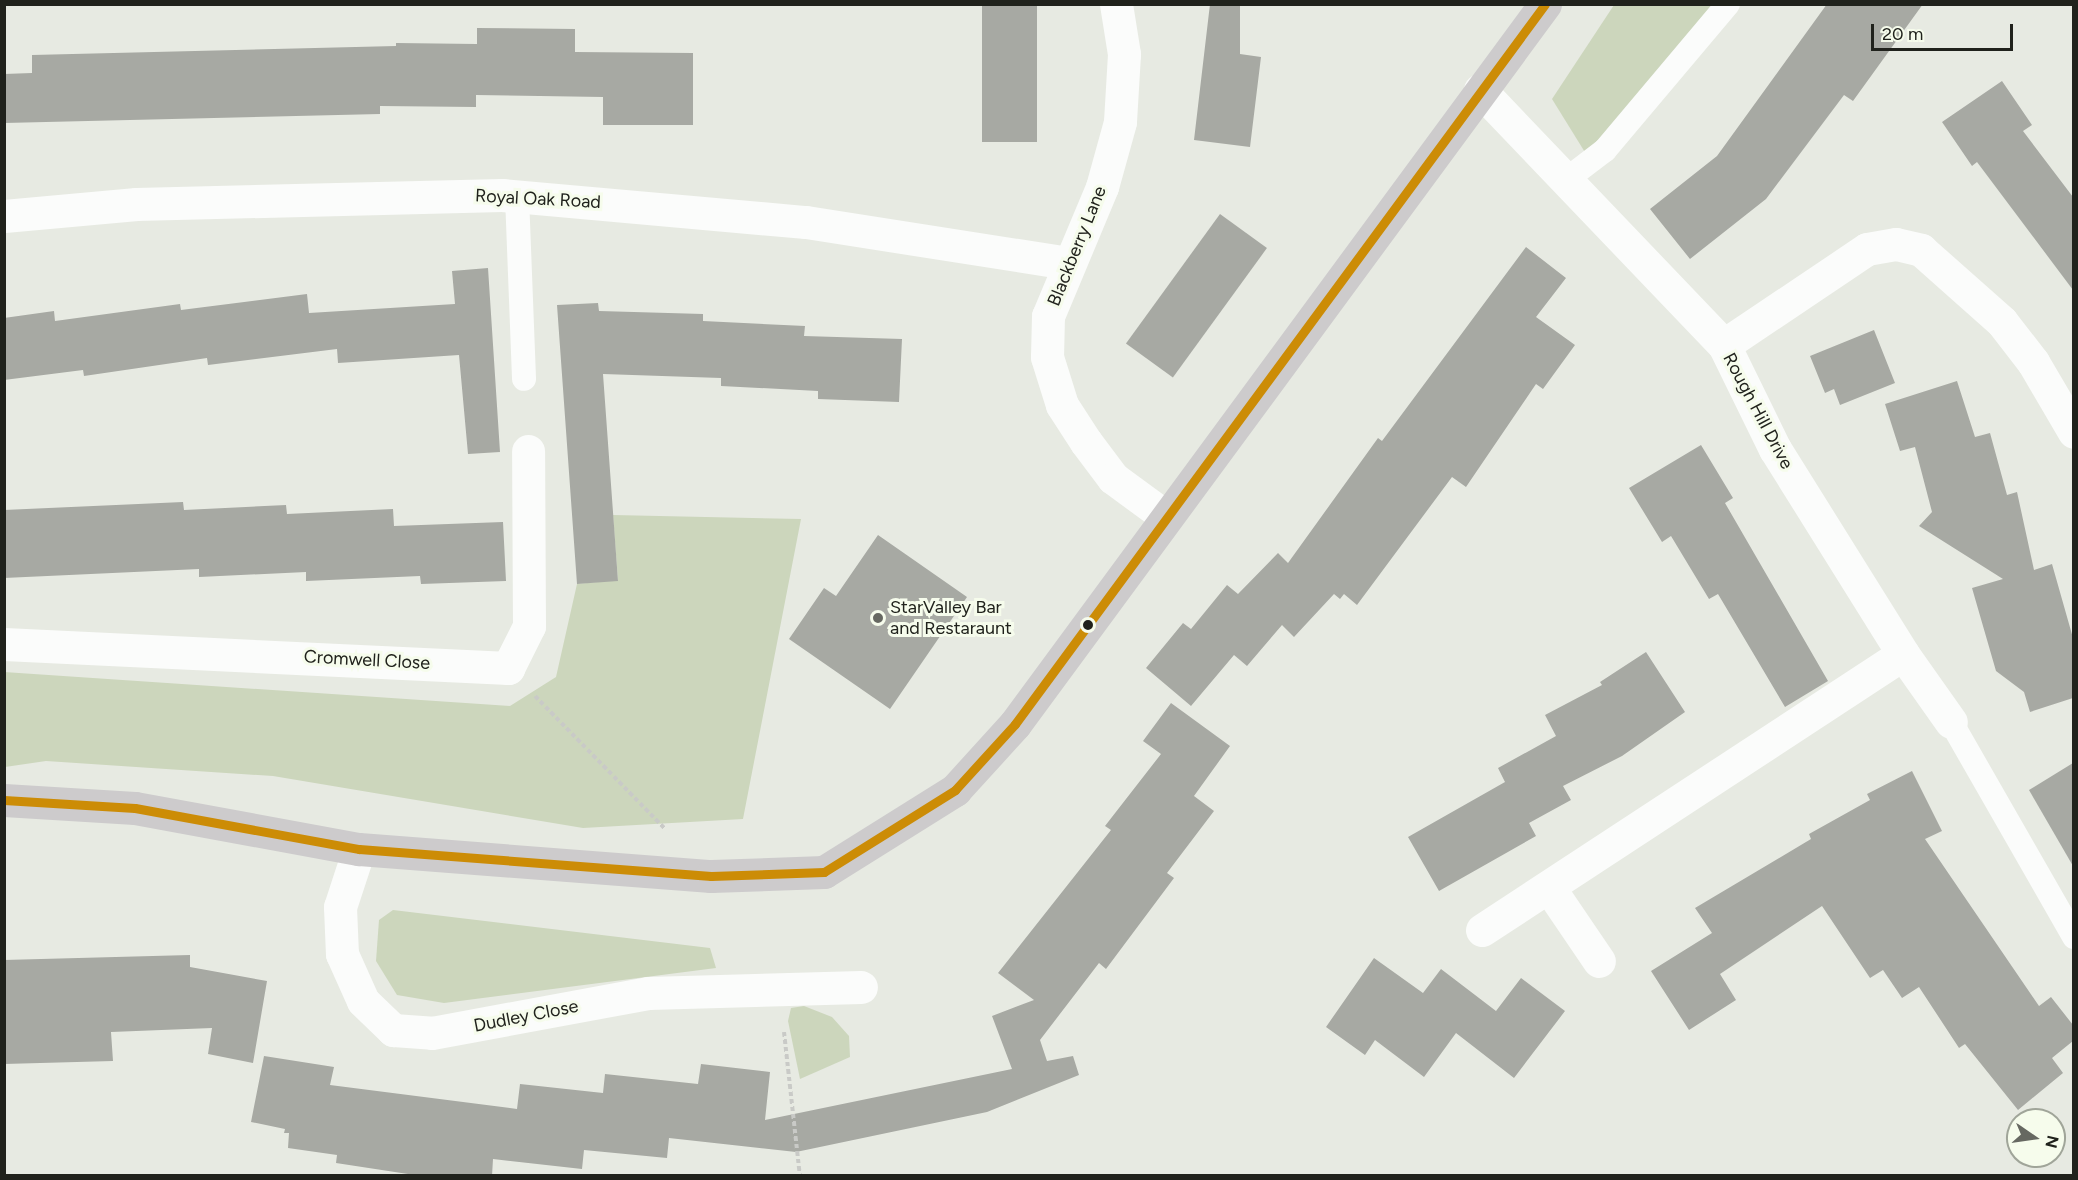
<!DOCTYPE html>
<style>
body{margin:0}
#map{position:relative;width:2078px;height:1180px;overflow:hidden;background:#e7eae2;font-family:Figtree,sans-serif}
div>[style]{position:absolute}
.green>*{inset:0;background:#ccd6bc}
.building>*{inset:0;background:#a7a9a3;transform-origin:0 0}
.path>*{height:4px;margin-top:-2px;transform-origin:0;background:repeating-linear-gradient(90deg,#c9cac7 0 4.5px,transparent 0 7.5px)}
.service>*{height:24px;margin:-12px;padding:0 12px;transform-origin:12px;border-radius:12px;background:#fbfcfb}
.minor>*{height:33px;margin:-16.5px;padding:0 16.5px;transform-origin:16.5px;border-radius:16.5px;background:#fbfcfb}
.secondary>*{height:33px;margin:-16.5px;padding:0 16.5px;transform-origin:16.5px;border-radius:16.5px;background:#cdcbcc}
.bus-1>*{height:9px;margin:-4.5px;padding:0 4.5px;transform-origin:4.5px;border-radius:4.5px;background:#cc8c06}
.dots>*{width:16px;height:16px;translate:-50% -50%;box-sizing:border-box;border:3px solid #f6fcec;border-radius:50%}
span{translate:-50% -50%;white-space:nowrap;text-align:center;line-height:1.15;-webkit-text-stroke:6px #f6fcec;paint-order:stroke}
.street-label{font-size:18px;color:#20221c}
.poi-label{font-size:18px;color:#20221c}
.left{translate:0 -50%;text-align:left}
.frame{position:absolute;inset:0;border:6px solid #20221c;pointer-events:none}
.north{position:absolute;left:2006px;top:1108px;width:60px;height:60px;box-sizing:border-box;background:#f6fcec;border:2px solid #a0a599;border-radius:50%;rotate:103deg;font-size:16px;font-weight:700;line-height:24px;text-align:center;color:#20221c}
.north::after{content:'';display:block;margin:auto;width:21px;height:27px;background:#666861;clip-path:polygon(50% 0,100% 100%,50% 72%,0 100%)}
.scale{position:absolute;left:1871px;top:24px;width:142px;height:27px;box-sizing:border-box;border:3px solid #20221c;border-top:0;padding-left:8px;font-size:18px;line-height:21px;white-space:nowrap;color:#20221c;-webkit-text-stroke:4px #f6fcec;paint-order:stroke}
</style>
<div id="map">
<div class="green">
<i style="clip-path:polygon(1614px 5px,1718px 5px,1591px 162px,1552px 99px)"></i>
<i style="clip-path:polygon(613px 515px,801px 519px,743px 819px,583px 828px,273px 776px,46px 761px,5px 767px,4px 672px,510px 706px,556px 677px,577px 584px,618px 580px)"></i>
<i style="clip-path:polygon(393px 910px,710px 948px,716px 968px,444px 1003px,397px 995px,376px 961px,379px 920px)"></i>
<i style="clip-path:polygon(804px 1006px,832px 1017px,849px 1036px,850px 1057px,800px 1079px,788px 1021px,791px 1008px)"></i>
</div>
<div class="building">
<i style="left:982px;top:4px;width:55px;height:138px"></i>
<i style="clip-path:polygon(1210px 4px,1240px 4px,1240px 54px,1261px 57px,1250px 147px,1194px 140px)"></i>
<i style="clip-path:polygon(1827px 4px,1923px 4px,1853px 101px,1844px 95px,1766px 199px,1690px 259px,1650px 209px,1717px 156px)"></i>
<i style="clip-path:polygon(477px 28px,575px 29px,575px 52px,693px 53px,693px 125px,603px 125px,603px 97px,476px 95px,476px 107px,380px 106px,380px 114px,4px 123px,4px 74px,32px 73px,32px 55px,396px 46px,396px 43px,477px 44px)"></i>
<i style="clip-path:polygon(2002px 81px,2032px 125px,2023px 131px,2073px 197px,2073px 290px,1977px 162px,1972px 166px,1942px 122px)"></i>
<i style="left:1220px;top:214px;width:58px;height:160px;rotate:36deg"></i>
<i style="clip-path:polygon(1526px 247px,1566px 278px,1536px 317px,1575px 345px,1543px 389px,1536px 384px,1466px 487px,1452px 477px,1357px 605px,1344px 594px,1340px 599px,1334px 594px,1294px 637px,1282px 625px,1247px 666px,1234px 655px,1191px 706px,1146px 668px,1183px 623px,1191px 629px,1227px 585px,1238px 594px,1278px 553px,1288px 563px,1378px 438px,1382px 441px)"></i>
<i style="clip-path:polygon(488px 268px,500px 452px,468px 454px,459px 355px,338px 363px,337px 349px,208px 365px,207px 358px,84px 376px,83px 370px,4px 380px,4px 318px,54px 311px,55px 321px,180px 304px,181px 310px,307px 294px,309px 313px,455px 304px,452px 271px)"></i>
<i style="clip-path:polygon(598px 303px,599px 311px,703px 314px,703px 321px,805px 326px,804px 336px,902px 339px,899px 402px,818px 399px,818px 391px,721px 386px,721px 378px,603px 374px,618px 581px,577px 584px,557px 305px)"></i>
<i style="clip-path:polygon(1874px 330px,1895px 383px,1840px 405px,1834px 389px,1825px 393px,1810px 356px)"></i>
<i style="clip-path:polygon(1957px 381px,1975px 437px,1990px 433px,2007px 495px,2017px 492px,2034px 570px,2052px 564px,2073px 638px,2073px 698px,2030px 712px,2024px 692px,1996px 671px,1972px 588px,2003px 579px,1919px 526px,1932px 512px,1915px 447px,1900px 451px,1885px 404px)"></i>
<i style="clip-path:polygon(1701px 445px,1733px 498px,1725px 503px,1828px 681px,1785px 707px,1718px 594px,1709px 599px,1671px 536px,1662px 542px,1629px 488px)"></i>
<i style="clip-path:polygon(183px 502px,184px 510px,286px 505px,287px 514px,393px 509px,394px 526px,503px 522px,506px 581px,421px 584px,420px 576px,306px 581px,306px 572px,199px 577px,199px 569px,4px 578px,4px 510px)"></i>
<i style="clip-path:polygon(878px 535px,967px 597px,890px 709px,789px 639px,824px 588px,836px 596px)"></i>
<i style="clip-path:polygon(1646px 652px,1685px 712px,1622px 756px,1563px 786px,1571px 800px,1529px 823px,1536px 836px,1439px 891px,1408px 837px,1505px 782px,1498px 768px,1556px 736px,1545px 715px,1602px 685px,1600px 682px)"></i>
<i style="clip-path:polygon(1171px 703px,1230px 746px,1194px 796px,1214px 811px,1167px 873px,1174px 878px,1106px 969px,1099px 963px,1040px 1040px,1047px 1061px,1073px 1056px,1079px 1075px,987px 1112px,796px 1152px,669px 1138px,667px 1158px,584px 1150px,582px 1169px,493px 1159px,492px 1176px,421px 1176px,336px 1163px,337px 1155px,288px 1148px,289px 1133px,284px 1133px,285px 1129px,251px 1122px,264px 1056px,334px 1067px,330px 1085px,517px 1109px,520px 1084px,603px 1093px,605px 1074px,698px 1084px,701px 1064px,770px 1072px,765px 1120px,1012px 1069px,992px 1016px,1034px 1000px,998px 973px,1111px 830px,1105px 826px,1161px 754px,1143px 741px)"></i>
<i style="clip-path:polygon(2073px 763px,2073px 866px,2029px 790px)"></i>
<i style="clip-path:polygon(1912px 771px,1942px 831px,1925px 839px,2039px 1006px,2051px 997px,2073px 1025px,2073px 1041px,2052px 1058px,2063px 1073px,2018px 1110px,1965px 1044px,1959px 1048px,1919px 987px,1902px 998px,1883px 970px,1870px 978px,1822px 906px,1720px 974px,1736px 1000px,1689px 1030px,1651px 971px,1712px 933px,1695px 908px,1811px 839px,1809px 834px,1870px 800px,1867px 794px)"></i>
<i style="clip-path:polygon(190px 955px,190px 967px,267px 981px,253px 1063px,208px 1054px,212px 1028px,111px 1032px,113px 1061px,4px 1064px,4px 960px)"></i>
<i style="clip-path:polygon(1374px 958px,1423px 993px,1441px 969px,1496px 1011px,1521px 978px,1565px 1011px,1514px 1078px,1456px 1033px,1424px 1077px,1375px 1040px,1365px 1055px,1326px 1027px)"></i>
</div>
<div class="path">
<i style="left:535px;top:696px;width:187px;rotate:45.6deg"></i>
<i style="left:784px;top:1032px;width:145px;rotate:83.7deg"></i>
</div>
<div class="service">
<i style="left:1567px;top:179px;width:48px;rotate:-37.3deg"></i>
<i style="left:1605px;top:150px;width:191px;rotate:-49.9deg"></i>
<i style="left:517px;top:196px;width:183px;rotate:87.8deg"></i>
<i style="left:1951px;top:722px;width:248px;rotate:60.2deg"></i>
</div>
<div class="minor">
<i style="left:1116px;top:4px;width:51px;rotate:80.9deg"></i>
<i style="left:1124px;top:54px;width:68px;rotate:93.4deg"></i>
<i style="left:1120px;top:122px;width:67px;rotate:105.5deg"></i>
<i style="left:1102px;top:187px;width:140px;rotate:112.7deg"></i>
<i style="left:1048px;top:316px;width:41px;rotate:91.4deg"></i>
<i style="left:1047px;top:357px;width:50px;rotate:72.6deg"></i>
<i style="left:1062px;top:405px;width:44px;rotate:57deg"></i>
<i style="left:1086px;top:442px;width:45px;rotate:53.1deg"></i>
<i style="left:1113px;top:478px;width:66px;rotate:36.3deg"></i>
<i style="left:1480px;top:90px;width:353px;rotate:46.3deg"></i>
<i style="left:1724px;top:345px;width:116px;rotate:63.9deg"></i>
<i style="left:1775px;top:449px;width:242px;rotate:58deg"></i>
<i style="left:1903px;top:654px;width:83px;rotate:54.8deg"></i>
<i style="left:4px;top:216px;width:133px;rotate:-5.2deg"></i>
<i style="left:136px;top:204px;width:366px;rotate:-1.4deg"></i>
<i style="left:502px;top:195px;width:305px;rotate:5.1deg"></i>
<i style="left:806px;top:222px;width:266px;rotate:8.9deg"></i>
<i style="left:1724px;top:345px;width:172px;rotate:-33.9deg"></i>
<i style="left:1867px;top:249px;width:29px;rotate:-10deg"></i>
<i style="left:1896px;top:244px;width:26px;rotate:13deg"></i>
<i style="left:1921px;top:250px;width:108px;rotate:41.6deg"></i>
<i style="left:2002px;top:322px;width:51px;rotate:52.2deg"></i>
<i style="left:2033px;top:362px;width:81px;rotate:59.6deg"></i>
<i style="left:4px;top:644px;width:505px;rotate:2.73deg"></i>
<i style="left:508px;top:668px;width:47px;rotate:-63.4deg"></i>
<i style="left:529px;top:626px;width:175px;rotate:-90.3deg"></i>
<i style="left:359px;top:849px;width:61px;rotate:108.1deg"></i>
<i style="left:340px;top:907px;width:47px;rotate:87.6deg"></i>
<i style="left:342px;top:954px;width:51px;rotate:65.9deg"></i>
<i style="left:363px;top:1001px;width:42px;rotate:44deg"></i>
<i style="left:393px;top:1030px;width:39px;rotate:4deg"></i>
<i style="left:432px;top:1033px;width:220px;rotate:-10.5deg"></i>
<i style="left:648px;top:993px;width:213px;rotate:-1.6deg"></i>
<i style="left:1550px;top:889px;width:87px;rotate:55.8deg"></i>
<i style="left:1482px;top:930px;width:503px;rotate:-33.25deg"></i>
</div>
<div class="secondary">
<i style="left:4px;top:800px;width:131px;rotate:3.5deg"></i>
<i style="left:135px;top:808px;width:228px;rotate:10.4deg"></i>
<i style="left:359px;top:849px;width:353px;rotate:4.4deg"></i>
<i style="left:711px;top:876px;width:113px;rotate:-2deg"></i>
<i style="left:824px;top:872px;width:155px;rotate:-32deg"></i>
<i style="left:955px;top:790px;width:89px;rotate:-47.7deg"></i>
<i style="left:1015px;top:724px;width:894px;rotate:-53.64deg"></i>
</div>
<div class="bus-1">
<i style="left:4px;top:800px;width:131px;rotate:3.5deg"></i>
<i style="left:135px;top:808px;width:228px;rotate:10.4deg"></i>
<i style="left:359px;top:849px;width:353px;rotate:4.4deg"></i>
<i style="left:711px;top:876px;width:113px;rotate:-2deg"></i>
<i style="left:824px;top:872px;width:155px;rotate:-32deg"></i>
<i style="left:955px;top:790px;width:89px;rotate:-47.7deg"></i>
<i style="left:1015px;top:724px;width:894px;rotate:-53.64deg"></i>
</div>
<div class="dots">
<i style="left:878px;top:618px;background:#666861"></i>
<i style="left:1088px;top:625px;background:#20221c"></i>
</div>
<div class="street-label">
<span style="left:538px;top:199px;rotate:3deg">Royal Oak Road</span>
<span style="left:1077px;top:246px;rotate:-68deg">Blackberry Lane</span>
<span style="left:1758px;top:411px;rotate:62deg">Rough Hill Drive</span>
<span style="left:367px;top:660px;rotate:3deg">Cromwell Close</span>
<span style="left:526px;top:1016px;rotate:-11deg">Dudley Close</span>
</div>
<div class="poi-label">
<span class="left" style="left:890px;top:618px">StarValley Bar<br>and Restaraunt</span>
</div>
<div class="frame"></div>
<div class="north">N</div>
<div class="scale">20 m</div>
</div>
